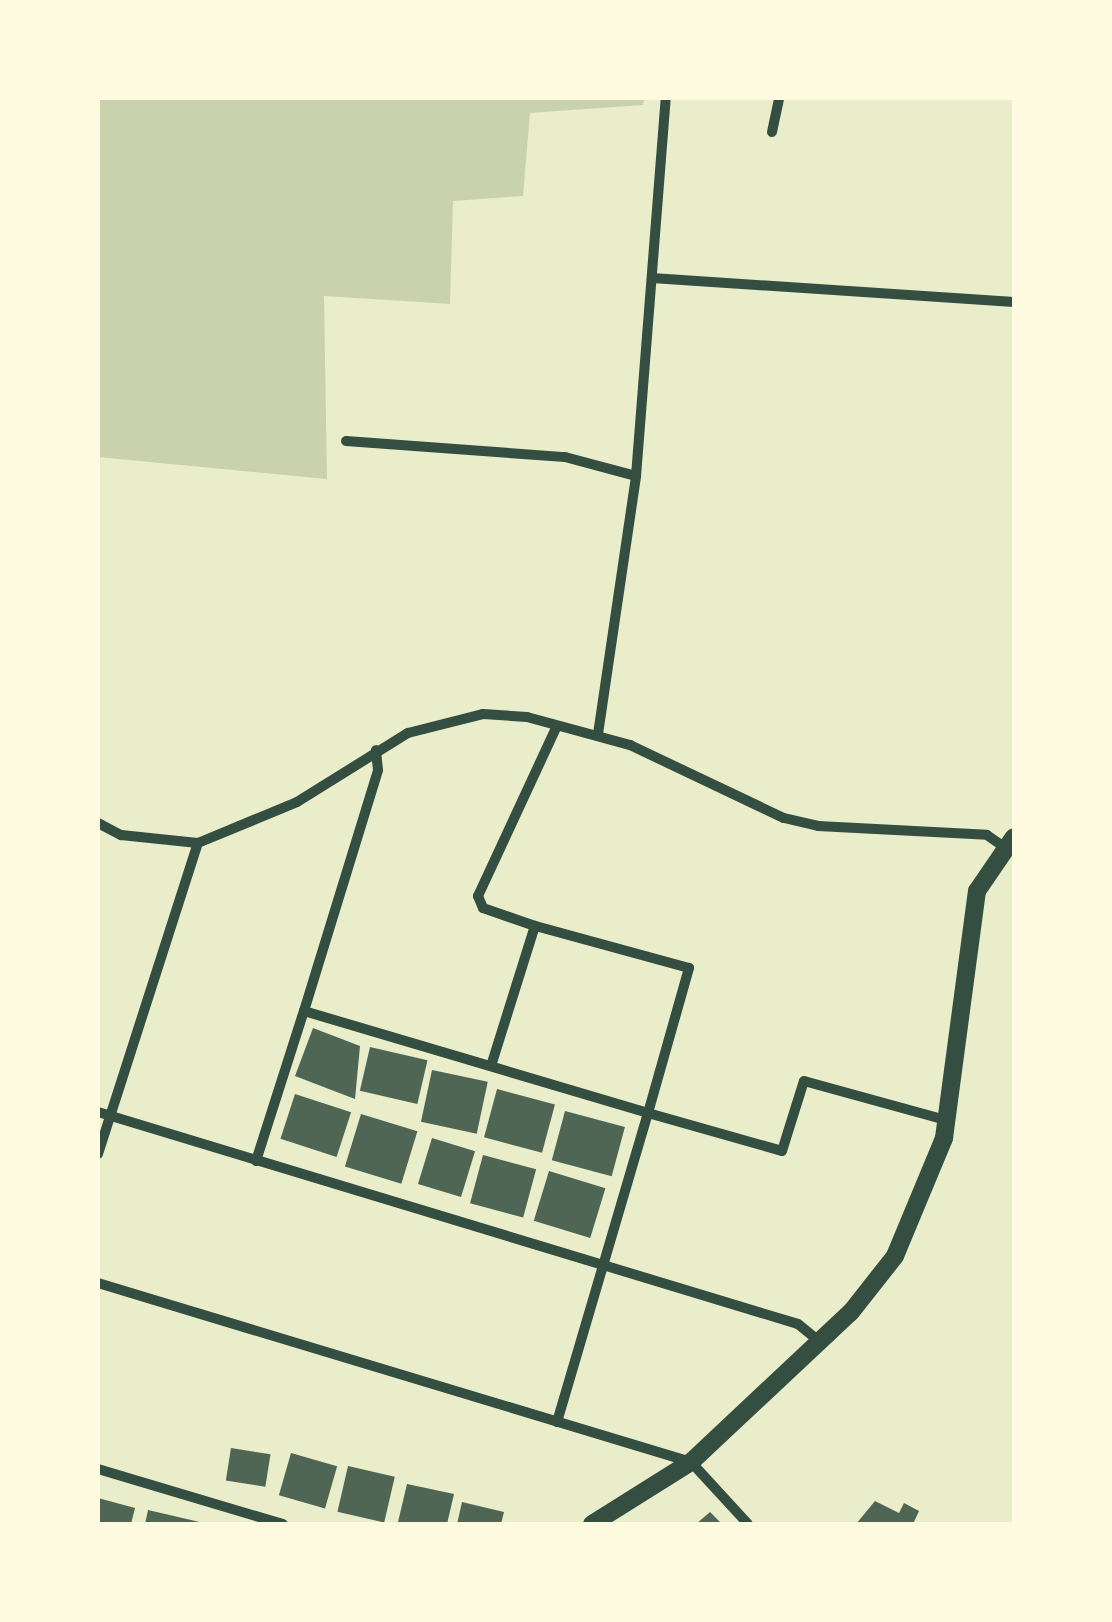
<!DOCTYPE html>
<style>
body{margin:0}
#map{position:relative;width:1112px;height:1622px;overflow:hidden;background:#e9edc9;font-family:Arial,sans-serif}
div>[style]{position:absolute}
.green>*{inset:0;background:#cad2ad}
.building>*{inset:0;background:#4f6655;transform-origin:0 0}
.minor>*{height:10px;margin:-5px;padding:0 5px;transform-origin:5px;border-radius:5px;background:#344e41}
.tertiary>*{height:18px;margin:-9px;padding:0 9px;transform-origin:9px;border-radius:9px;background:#344e41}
span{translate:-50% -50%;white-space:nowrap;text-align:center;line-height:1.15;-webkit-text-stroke:8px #fefae0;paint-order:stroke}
.frame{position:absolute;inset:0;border:100px solid #fefae0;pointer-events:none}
</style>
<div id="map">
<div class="green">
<i style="clip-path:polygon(98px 98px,645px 98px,643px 105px,530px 113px,523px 196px,453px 201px,450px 304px,324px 296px,327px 479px,98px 457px)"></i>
</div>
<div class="building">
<i style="clip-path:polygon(313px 1028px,360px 1046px,355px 1099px,295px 1076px)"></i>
<i style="left:370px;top:1047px;width:59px;height:45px;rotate:13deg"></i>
<i style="left:432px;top:1070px;width:57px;height:53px;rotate:12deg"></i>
<i style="left:497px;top:1089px;width:60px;height:50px;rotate:15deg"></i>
<i style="left:295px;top:1094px;width:59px;height:47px;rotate:18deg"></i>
<i style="left:565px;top:1111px;width:62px;height:51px;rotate:15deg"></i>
<i style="left:361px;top:1114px;width:59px;height:55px;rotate:17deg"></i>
<i style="left:432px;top:1138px;width:45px;height:48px;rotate:17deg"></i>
<i style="left:483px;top:1155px;width:55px;height:50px;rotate:15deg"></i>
<i style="left:549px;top:1171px;width:59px;height:52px;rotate:17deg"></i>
<i style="left:231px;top:1448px;width:40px;height:33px;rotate:9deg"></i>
<i style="left:291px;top:1453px;width:48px;height:44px;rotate:16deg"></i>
<i style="left:348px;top:1466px;width:48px;height:47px;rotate:13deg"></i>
<i style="clip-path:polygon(407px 1484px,454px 1494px,447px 1524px,398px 1522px)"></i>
<i style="clip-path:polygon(98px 1498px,135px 1508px,131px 1524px,98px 1524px)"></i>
<i style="clip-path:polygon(875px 1501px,899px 1513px,904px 1503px,919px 1511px,913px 1524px,856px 1524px)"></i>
<i style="clip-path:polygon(462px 1502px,504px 1512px,501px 1524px,457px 1524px)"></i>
<i style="clip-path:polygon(148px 1510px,204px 1523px,204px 1524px,145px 1524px)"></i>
<i style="clip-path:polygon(710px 1512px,722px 1524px,696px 1524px)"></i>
</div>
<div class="minor">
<i style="left:772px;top:132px;width:35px;rotate:-78deg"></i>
<i style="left:652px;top:278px;width:363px;rotate:3.8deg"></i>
<i style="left:346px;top:441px;width:220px;rotate:4.2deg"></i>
<i style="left:565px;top:457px;width:73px;rotate:15deg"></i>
<i style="left:598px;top:734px;width:261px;rotate:-81.6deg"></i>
<i style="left:636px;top:476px;width:379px;rotate:-85.5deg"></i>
<i style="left:98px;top:823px;width:26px;rotate:28deg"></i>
<i style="left:121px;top:835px;width:77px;rotate:5.9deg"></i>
<i style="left:198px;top:843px;width:107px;rotate:-22.5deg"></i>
<i style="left:297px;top:802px;width:131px;rotate:-31.9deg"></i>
<i style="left:408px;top:733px;width:77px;rotate:-14.2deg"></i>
<i style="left:483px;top:714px;width:44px;rotate:3.9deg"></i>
<i style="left:527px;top:717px;width:107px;rotate:15.2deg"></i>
<i style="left:630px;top:745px;width:170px;rotate:25.4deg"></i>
<i style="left:784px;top:818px;width:35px;rotate:13deg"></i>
<i style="left:818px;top:826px;width:169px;rotate:3deg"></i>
<i style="left:987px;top:835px;width:21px;rotate:35deg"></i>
<i style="left:304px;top:1011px;width:252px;rotate:-72.9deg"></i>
<i style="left:378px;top:770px;width:20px;rotate:-96deg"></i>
<i style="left:491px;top:1066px;width:147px;rotate:-72.6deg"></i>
<i style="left:535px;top:926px;width:55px;rotate:-160.9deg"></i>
<i style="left:483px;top:908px;width:13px;rotate:-113deg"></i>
<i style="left:478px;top:896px;width:185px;rotate:-65.1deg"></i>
<i style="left:98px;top:1112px;width:731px;rotate:16.85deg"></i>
<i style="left:798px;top:1324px;width:28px;rotate:39deg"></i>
<i style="left:98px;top:1154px;width:327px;rotate:-72.2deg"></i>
<i style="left:256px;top:1161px;width:157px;rotate:-72.3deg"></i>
<i style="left:304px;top:1011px;width:359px;rotate:16.5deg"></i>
<i style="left:648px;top:1113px;width:151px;rotate:-74.2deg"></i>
<i style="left:689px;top:968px;width:160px;rotate:-164.7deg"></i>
<i style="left:98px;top:1283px;width:619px;rotate:16.8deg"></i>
<i style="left:691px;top:1462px;width:84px;rotate:47.4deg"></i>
<i style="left:557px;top:1422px;width:322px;rotate:-73.6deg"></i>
<i style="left:648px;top:1113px;width:139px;rotate:15.8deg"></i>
<i style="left:782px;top:1151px;width:73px;rotate:-72.6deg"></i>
<i style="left:804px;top:1081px;width:147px;rotate:15.4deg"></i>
<i style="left:98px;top:1469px;width:193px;rotate:16.6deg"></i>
</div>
<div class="tertiary">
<i style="left:592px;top:1524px;width:117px;rotate:-32.1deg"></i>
<i style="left:691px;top:1462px;width:219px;rotate:-43.2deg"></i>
<i style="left:851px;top:1312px;width:71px;rotate:-51.8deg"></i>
<i style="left:895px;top:1256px;width:128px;rotate:-67.4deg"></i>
<i style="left:944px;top:1138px;width:249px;rotate:-82.4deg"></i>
<i style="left:977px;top:891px;width:65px;rotate:-55.6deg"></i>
</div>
<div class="frame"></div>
</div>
